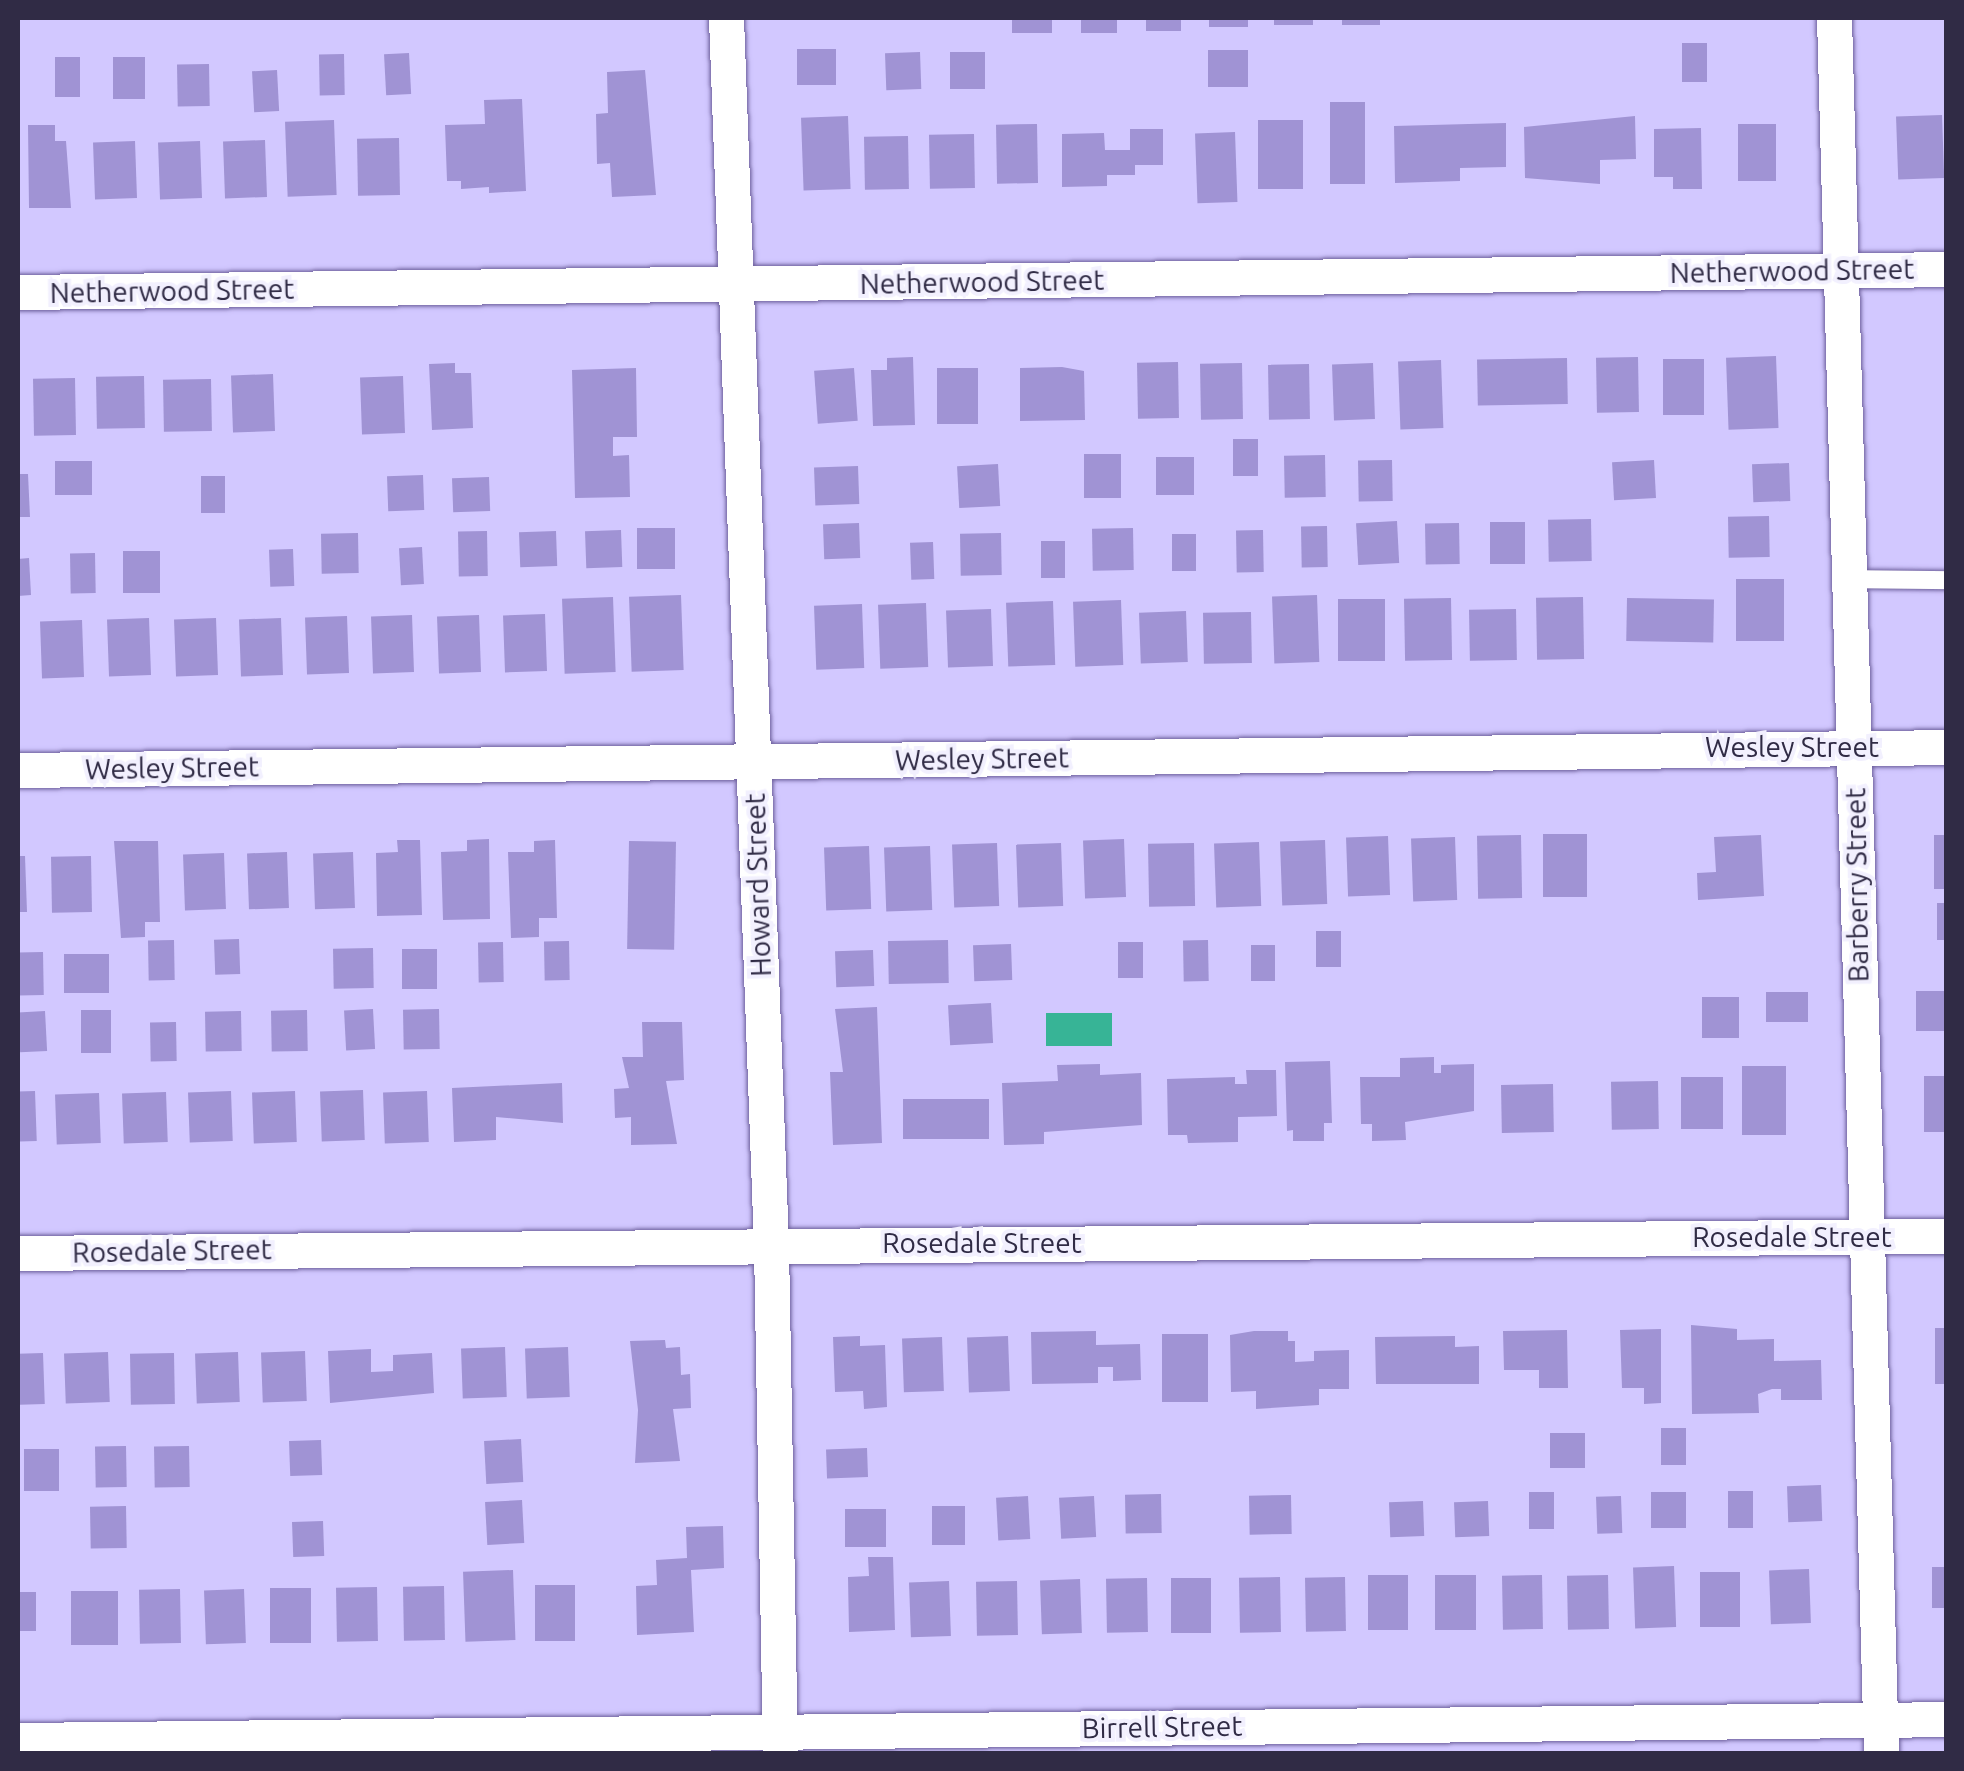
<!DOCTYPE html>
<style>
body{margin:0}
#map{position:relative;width:1964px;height:1771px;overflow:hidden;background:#d2c8ff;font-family:Ubuntu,sans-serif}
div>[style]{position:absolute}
.water>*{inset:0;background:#37b496;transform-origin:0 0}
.building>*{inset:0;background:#a093d4;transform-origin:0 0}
.roads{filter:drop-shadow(0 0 2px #6d5f9c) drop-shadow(0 0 2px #6d5f9c)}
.service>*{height:18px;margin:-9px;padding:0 9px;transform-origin:9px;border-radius:9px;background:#fff}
.minor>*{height:35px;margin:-17.5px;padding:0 17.5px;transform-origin:17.5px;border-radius:17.5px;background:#fff}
span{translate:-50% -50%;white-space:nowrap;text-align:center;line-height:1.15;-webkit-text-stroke:8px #f2f0fe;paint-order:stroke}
.street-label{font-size:28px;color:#302b45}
.frame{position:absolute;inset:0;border:20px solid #302b45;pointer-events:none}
</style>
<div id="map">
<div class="water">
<i style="left:1046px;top:1013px;width:66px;height:33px"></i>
</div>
<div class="building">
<i style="left:1012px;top:18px;width:40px;height:15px"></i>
<i style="left:1081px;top:18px;width:36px;height:15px"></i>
<i style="left:1146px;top:18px;width:35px;height:13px"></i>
<i style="left:1209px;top:18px;width:39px;height:9px"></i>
<i style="left:1274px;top:18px;width:39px;height:7px"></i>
<i style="left:1342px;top:18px;width:38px;height:7px"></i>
<i style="left:1682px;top:43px;width:25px;height:39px"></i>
<i style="left:797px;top:49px;width:39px;height:36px"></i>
<i style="left:1248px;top:50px;width:37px;height:40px;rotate:90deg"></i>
<i style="left:920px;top:52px;width:37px;height:35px;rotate:88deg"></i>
<i style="left:950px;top:52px;width:35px;height:37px"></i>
<i style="left:409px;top:53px;width:41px;height:25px;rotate:87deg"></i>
<i style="left:344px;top:54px;width:41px;height:25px;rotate:89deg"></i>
<i style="left:55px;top:57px;width:25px;height:40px"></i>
<i style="left:113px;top:57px;width:32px;height:42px"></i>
<i style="left:209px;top:64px;width:42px;height:32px;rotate:89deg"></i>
<i style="left:277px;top:70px;width:41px;height:25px;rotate:87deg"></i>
<i style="clip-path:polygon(645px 70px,656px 195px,612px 197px,610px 163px,597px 164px,596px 114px,608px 113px,607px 72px)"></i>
<i style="clip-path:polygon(522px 99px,526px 191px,489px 193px,489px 187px,461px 189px,461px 181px,447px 181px,445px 125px,485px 124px,484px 100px)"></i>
<i style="left:1330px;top:102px;width:35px;height:82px"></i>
<i style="left:1942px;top:115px;width:63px;height:46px;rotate:88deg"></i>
<i style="left:848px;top:116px;width:73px;height:47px;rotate:88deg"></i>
<i style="clip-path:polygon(1635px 116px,1636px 159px,1600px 160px,1600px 184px,1525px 178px,1524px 127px)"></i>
<i style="left:334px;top:120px;width:75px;height:49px;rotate:88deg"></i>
<i style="left:1258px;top:120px;width:45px;height:69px"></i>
<i style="clip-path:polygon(1506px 123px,1506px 167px,1460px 168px,1460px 181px,1395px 183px,1394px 126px)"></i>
<i style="left:1037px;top:124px;width:59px;height:41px;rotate:89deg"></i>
<i style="left:1738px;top:124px;width:38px;height:57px"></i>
<i style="clip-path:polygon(28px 125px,55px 125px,55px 141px,66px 141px,71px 208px,29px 208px)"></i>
<i style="clip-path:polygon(1701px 128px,1702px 189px,1673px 189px,1673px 177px,1654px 177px,1654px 129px)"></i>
<i style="clip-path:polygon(1130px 129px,1163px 129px,1163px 165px,1135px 165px,1135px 175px,1107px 175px,1107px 186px,1062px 187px,1062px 134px,1104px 133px,1105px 150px,1130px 150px)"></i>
<i style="left:1235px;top:132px;width:70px;height:40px;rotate:88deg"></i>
<i style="left:974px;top:134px;width:54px;height:45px;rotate:89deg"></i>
<i style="left:908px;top:136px;width:53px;height:44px;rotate:89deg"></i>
<i style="left:399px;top:138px;width:57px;height:42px;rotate:89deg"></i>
<i style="left:265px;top:140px;width:57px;height:42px;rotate:88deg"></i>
<i style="left:135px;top:141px;width:57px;height:42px;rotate:88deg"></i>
<i style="left:200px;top:141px;width:57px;height:42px;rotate:88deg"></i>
<i style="left:1776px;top:356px;width:72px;height:50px;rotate:88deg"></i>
<i style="clip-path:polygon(913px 357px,915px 425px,873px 426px,871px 370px,887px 370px,887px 358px)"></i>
<i style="left:1638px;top:357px;width:55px;height:42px;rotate:89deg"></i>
<i style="left:1567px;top:358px;width:46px;height:90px;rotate:89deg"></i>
<i style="left:1663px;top:359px;width:41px;height:56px"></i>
<i style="left:1441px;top:360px;width:68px;height:43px;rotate:88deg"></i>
<i style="left:1178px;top:362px;width:56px;height:41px;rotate:89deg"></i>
<i style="clip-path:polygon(455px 363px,455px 373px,471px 373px,473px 428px,432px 430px,429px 364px)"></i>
<i style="left:1242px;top:363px;width:56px;height:42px;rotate:89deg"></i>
<i style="left:1373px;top:363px;width:56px;height:41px;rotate:88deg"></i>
<i style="left:1309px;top:364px;width:55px;height:41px;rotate:89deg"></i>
<i style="clip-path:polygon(1062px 367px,1084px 371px,1085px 420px,1020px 421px,1020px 368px)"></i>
<i style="clip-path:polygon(636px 368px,637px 437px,613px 437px,613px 456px,629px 455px,630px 497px,575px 498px,572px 370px)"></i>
<i style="left:854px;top:368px;width:53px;height:40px;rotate:86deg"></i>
<i style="left:937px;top:368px;width:41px;height:56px"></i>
<i style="left:273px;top:374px;width:57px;height:42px;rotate:88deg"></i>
<i style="left:144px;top:376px;width:52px;height:48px;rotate:89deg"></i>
<i style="left:403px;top:376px;width:57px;height:43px;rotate:88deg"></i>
<i style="left:75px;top:378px;width:57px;height:42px;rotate:89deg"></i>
<i style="left:211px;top:379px;width:52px;height:48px;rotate:89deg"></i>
<i style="left:1233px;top:439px;width:25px;height:37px"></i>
<i style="left:1084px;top:454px;width:37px;height:44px"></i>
<i style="left:1325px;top:455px;width:42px;height:41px;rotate:89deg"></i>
<i style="left:1194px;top:457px;width:38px;height:38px;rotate:90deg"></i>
<i style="left:1392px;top:460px;width:41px;height:34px;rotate:89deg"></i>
<i style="left:1654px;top:460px;width:38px;height:42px;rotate:87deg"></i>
<i style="left:55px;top:461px;width:37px;height:34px"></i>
<i style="left:1789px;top:463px;width:38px;height:37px;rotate:88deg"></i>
<i style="left:998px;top:464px;width:42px;height:41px;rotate:87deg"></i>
<i style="left:858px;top:466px;width:38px;height:44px;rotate:88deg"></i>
<i style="clip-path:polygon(18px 474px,28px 474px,30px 517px,18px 517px)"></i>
<i style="left:423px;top:475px;width:35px;height:36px;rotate:88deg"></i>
<i style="left:201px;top:476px;width:24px;height:37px"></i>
<i style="left:489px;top:477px;width:34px;height:37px;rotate:88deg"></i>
<i style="left:1769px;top:516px;width:41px;height:41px;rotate:89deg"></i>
<i style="left:1591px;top:519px;width:42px;height:43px;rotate:89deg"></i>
<i style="left:1397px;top:521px;width:42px;height:41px;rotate:87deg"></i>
<i style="left:1490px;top:522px;width:35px;height:42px"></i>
<i style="left:859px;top:523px;width:35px;height:36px;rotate:88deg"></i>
<i style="left:1459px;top:523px;width:41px;height:34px;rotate:89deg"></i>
<i style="left:1327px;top:526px;width:41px;height:26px;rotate:89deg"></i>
<i style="left:637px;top:528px;width:38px;height:41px"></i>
<i style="left:1133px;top:528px;width:42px;height:41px;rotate:89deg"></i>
<i style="left:621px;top:530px;width:37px;height:36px;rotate:88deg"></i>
<i style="left:1263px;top:530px;width:42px;height:27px;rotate:89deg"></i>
<i style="left:487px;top:531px;width:45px;height:29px;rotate:89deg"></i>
<i style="left:556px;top:531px;width:35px;height:37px;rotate:88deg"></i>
<i style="left:358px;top:533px;width:40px;height:37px;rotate:89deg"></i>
<i style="left:1001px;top:533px;width:42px;height:41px;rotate:89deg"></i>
<i style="left:1172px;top:534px;width:24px;height:37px"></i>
<i style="left:1041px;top:541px;width:24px;height:37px"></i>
<i style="left:933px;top:542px;width:37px;height:23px;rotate:88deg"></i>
<i style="left:422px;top:547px;width:37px;height:23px;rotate:87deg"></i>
<i style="left:293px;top:549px;width:37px;height:24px;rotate:88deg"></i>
<i style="left:123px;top:551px;width:37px;height:42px"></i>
<i style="left:95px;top:553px;width:40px;height:25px;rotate:89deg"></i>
<i style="clip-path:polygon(29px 558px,31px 595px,18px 596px,18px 559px)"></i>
<i style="left:1784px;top:579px;width:62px;height:48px;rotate:90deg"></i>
<i style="left:681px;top:595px;width:75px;height:52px;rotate:88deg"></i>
<i style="left:1317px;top:595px;width:67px;height:45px;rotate:88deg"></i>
<i style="left:613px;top:597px;width:75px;height:51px;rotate:88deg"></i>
<i style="left:1583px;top:597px;width:62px;height:47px;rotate:89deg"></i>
<i style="left:1451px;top:598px;width:62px;height:47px;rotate:89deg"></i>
<i style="left:1627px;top:598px;width:87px;height:43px;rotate:1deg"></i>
<i style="left:1338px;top:599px;width:47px;height:62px"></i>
<i style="left:1121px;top:600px;width:65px;height:48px;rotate:88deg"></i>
<i style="left:1053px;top:601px;width:64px;height:47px;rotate:88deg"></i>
<i style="left:926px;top:603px;width:64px;height:48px;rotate:88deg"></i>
<i style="left:862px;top:604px;width:64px;height:48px;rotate:88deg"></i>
<i style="left:991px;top:609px;width:57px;height:45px;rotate:88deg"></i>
<i style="left:1516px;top:609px;width:51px;height:47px;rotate:89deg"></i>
<i style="left:1186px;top:611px;width:51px;height:47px;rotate:88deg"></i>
<i style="left:1251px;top:612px;width:51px;height:48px;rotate:89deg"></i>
<i style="left:545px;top:614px;width:57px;height:42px;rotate:88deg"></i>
<i style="left:412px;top:615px;width:57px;height:41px;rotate:88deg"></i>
<i style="left:479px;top:615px;width:57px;height:42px;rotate:88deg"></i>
<i style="left:347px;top:616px;width:57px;height:42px;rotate:88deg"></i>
<i style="left:149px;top:618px;width:57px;height:42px;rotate:88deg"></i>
<i style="left:216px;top:618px;width:57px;height:42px;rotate:88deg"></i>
<i style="left:281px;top:618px;width:57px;height:42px;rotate:88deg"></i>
<i style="left:82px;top:620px;width:57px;height:42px;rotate:88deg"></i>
<i style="left:1543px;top:834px;width:44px;height:63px"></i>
<i style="left:1521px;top:835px;width:63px;height:44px;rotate:89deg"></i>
<i style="clip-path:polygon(1761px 835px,1764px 896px,1698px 900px,1697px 873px,1716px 872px,1714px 837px)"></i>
<i style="left:1934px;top:835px;width:12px;height:54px"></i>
<i style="left:1388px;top:836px;width:59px;height:42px;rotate:88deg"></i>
<i style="left:1455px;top:837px;width:63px;height:44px;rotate:88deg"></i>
<i style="clip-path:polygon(489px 839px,490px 919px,443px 920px,441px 852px,467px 851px,467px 840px)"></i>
<i style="left:1124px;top:839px;width:58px;height:41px;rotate:88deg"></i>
<i style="clip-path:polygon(397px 840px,420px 840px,422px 915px,377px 916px,376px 853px,398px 852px)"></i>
<i style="clip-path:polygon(555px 840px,557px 918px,539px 918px,539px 937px,511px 938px,508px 852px,534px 852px,534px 841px)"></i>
<i style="left:1325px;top:840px;width:64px;height:45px;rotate:88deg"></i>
<i style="clip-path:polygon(114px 841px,158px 841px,160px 922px,145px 922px,145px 937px,121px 938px)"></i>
<i style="left:629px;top:841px;width:47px;height:108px;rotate:1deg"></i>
<i style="left:1259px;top:842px;width:64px;height:45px;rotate:88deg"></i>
<i style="left:997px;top:843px;width:63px;height:45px;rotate:88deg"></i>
<i style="left:1061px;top:843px;width:63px;height:45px;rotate:88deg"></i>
<i style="left:1194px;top:843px;width:63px;height:46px;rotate:89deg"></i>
<i style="left:869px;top:846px;width:63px;height:45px;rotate:88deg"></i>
<i style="left:930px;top:846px;width:64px;height:46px;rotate:88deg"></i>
<i style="left:287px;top:852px;width:56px;height:40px;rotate:88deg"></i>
<i style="left:353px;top:852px;width:56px;height:40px;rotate:88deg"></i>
<i style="left:224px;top:853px;width:56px;height:41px;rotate:88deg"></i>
<i style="clip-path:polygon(18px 856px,25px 856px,27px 912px,18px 912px)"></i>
<i style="left:91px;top:856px;width:56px;height:40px;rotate:89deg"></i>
<i style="left:1937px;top:903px;width:9px;height:37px"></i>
<i style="left:1316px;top:931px;width:25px;height:36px"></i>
<i style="left:239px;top:939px;width:35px;height:25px;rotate:88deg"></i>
<i style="left:174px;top:940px;width:40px;height:26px;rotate:89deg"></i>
<i style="left:948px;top:940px;width:43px;height:60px;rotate:89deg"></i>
<i style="left:1208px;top:940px;width:41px;height:25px;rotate:89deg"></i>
<i style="left:569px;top:941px;width:39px;height:25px;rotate:89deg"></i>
<i style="left:503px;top:942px;width:40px;height:25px;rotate:89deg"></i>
<i style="left:1118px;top:942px;width:25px;height:36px"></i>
<i style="left:1011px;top:944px;width:36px;height:38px;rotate:88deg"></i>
<i style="left:1251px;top:945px;width:24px;height:36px"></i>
<i style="left:373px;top:948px;width:40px;height:40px;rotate:89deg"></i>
<i style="left:402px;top:949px;width:35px;height:40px"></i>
<i style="left:873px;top:950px;width:36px;height:38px;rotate:88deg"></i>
<i style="left:43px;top:952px;width:43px;height:25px;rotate:89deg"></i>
<i style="left:109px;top:954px;width:39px;height:45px;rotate:90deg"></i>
<i style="left:1946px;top:991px;width:40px;height:30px;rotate:90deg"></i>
<i style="left:1766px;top:992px;width:42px;height:30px"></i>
<i style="left:1702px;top:997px;width:37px;height:41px"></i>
<i style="left:991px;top:1003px;width:40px;height:43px;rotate:87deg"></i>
<i style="clip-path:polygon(877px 1007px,882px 1143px,833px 1145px,830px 1072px,843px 1072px,835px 1009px)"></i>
<i style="left:373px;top:1009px;width:40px;height:29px;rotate:87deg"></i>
<i style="left:439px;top:1009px;width:40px;height:36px;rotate:89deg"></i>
<i style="left:81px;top:1010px;width:30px;height:43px"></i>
<i style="left:307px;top:1010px;width:41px;height:36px;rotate:89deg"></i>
<i style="left:45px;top:1011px;width:40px;height:27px;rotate:87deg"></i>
<i style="left:241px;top:1011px;width:40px;height:36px;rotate:89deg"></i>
<i style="left:176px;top:1022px;width:39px;height:26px;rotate:89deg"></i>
<i style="clip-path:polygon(642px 1022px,682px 1022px,684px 1080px,666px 1081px,677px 1144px,631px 1145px,631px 1117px,615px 1118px,614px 1089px,629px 1088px,622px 1057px,643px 1057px)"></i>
<i style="clip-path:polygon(1434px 1057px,1434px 1073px,1441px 1073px,1441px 1065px,1474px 1064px,1474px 1111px,1405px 1122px,1406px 1140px,1372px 1141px,1372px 1124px,1361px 1124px,1360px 1077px,1400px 1077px,1400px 1058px)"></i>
<i style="clip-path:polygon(1330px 1061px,1332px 1123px,1324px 1123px,1324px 1141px,1293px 1141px,1293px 1130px,1287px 1131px,1285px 1062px)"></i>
<i style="clip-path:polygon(1100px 1064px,1100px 1075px,1141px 1073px,1142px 1125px,1044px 1132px,1044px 1144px,1004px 1145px,1002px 1083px,1058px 1081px,1057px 1065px)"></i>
<i style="left:1742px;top:1066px;width:44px;height:69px"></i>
<i style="clip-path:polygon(1246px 1070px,1276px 1070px,1277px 1116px,1238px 1117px,1238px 1142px,1188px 1143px,1187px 1135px,1168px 1135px,1167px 1079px,1235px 1077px,1235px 1084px,1247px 1084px)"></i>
<i style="left:1946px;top:1076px;width:56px;height:22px;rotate:90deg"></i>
<i style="left:1681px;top:1077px;width:42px;height:52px"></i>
<i style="left:1658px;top:1081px;width:48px;height:47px;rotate:89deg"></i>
<i style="clip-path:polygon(562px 1083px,563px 1123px,496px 1117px,496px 1140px,454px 1142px,452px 1088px)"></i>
<i style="left:1553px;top:1084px;width:48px;height:52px;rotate:89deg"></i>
<i style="left:363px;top:1090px;width:50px;height:43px;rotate:88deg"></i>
<i style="left:35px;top:1091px;width:50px;height:17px;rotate:88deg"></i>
<i style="left:231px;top:1091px;width:50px;height:43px;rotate:88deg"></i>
<i style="left:295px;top:1091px;width:51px;height:43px;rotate:88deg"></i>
<i style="left:427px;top:1091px;width:51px;height:44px;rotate:88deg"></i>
<i style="left:166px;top:1092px;width:50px;height:44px;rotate:88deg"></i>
<i style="left:99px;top:1093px;width:50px;height:44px;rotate:88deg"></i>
<i style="left:903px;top:1099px;width:86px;height:40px"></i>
<i style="clip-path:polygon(1691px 1325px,1737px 1329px,1737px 1340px,1774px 1339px,1774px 1361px,1821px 1360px,1822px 1400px,1781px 1400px,1781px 1389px,1772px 1389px,1758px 1394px,1759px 1413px,1692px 1414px)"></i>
<i style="left:1935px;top:1328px;width:11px;height:56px"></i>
<i style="clip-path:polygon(1661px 1329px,1661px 1403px,1644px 1404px,1644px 1388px,1622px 1388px,1620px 1330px)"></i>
<i style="clip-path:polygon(1567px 1330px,1568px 1388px,1539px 1388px,1539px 1370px,1504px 1370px,1503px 1331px)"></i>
<i style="clip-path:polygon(1096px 1331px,1096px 1345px,1140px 1344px,1141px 1380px,1113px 1381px,1113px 1367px,1098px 1367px,1098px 1383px,1032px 1384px,1031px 1332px)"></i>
<i style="clip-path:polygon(1254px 1331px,1288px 1331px,1288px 1341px,1295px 1341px,1295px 1362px,1314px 1361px,1314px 1351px,1349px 1350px,1349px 1389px,1319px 1389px,1319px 1405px,1256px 1409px,1256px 1391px,1231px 1392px,1230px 1335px)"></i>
<i style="left:1162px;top:1334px;width:46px;height:68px"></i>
<i style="clip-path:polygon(860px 1336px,860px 1346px,885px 1345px,887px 1407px,864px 1409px,863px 1391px,835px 1392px,833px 1337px)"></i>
<i style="left:1008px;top:1336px;width:55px;height:41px;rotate:88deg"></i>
<i style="clip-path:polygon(1455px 1336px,1455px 1347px,1479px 1346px,1479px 1384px,1376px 1384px,1375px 1337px)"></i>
<i style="left:942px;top:1337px;width:54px;height:40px;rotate:88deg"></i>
<i style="clip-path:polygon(665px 1340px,666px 1348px,680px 1347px,681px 1375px,690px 1374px,691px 1408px,673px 1409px,680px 1461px,635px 1463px,638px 1410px,630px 1341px)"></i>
<i style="left:505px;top:1347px;width:50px;height:44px;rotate:88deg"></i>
<i style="left:568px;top:1347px;width:50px;height:43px;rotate:88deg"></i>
<i style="clip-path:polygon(371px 1349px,371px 1372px,393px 1371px,393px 1355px,432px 1353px,434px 1393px,330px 1403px,328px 1351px)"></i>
<i style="left:305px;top:1351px;width:50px;height:44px;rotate:88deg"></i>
<i style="left:108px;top:1352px;width:50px;height:44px;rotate:88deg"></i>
<i style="left:238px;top:1352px;width:50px;height:43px;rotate:88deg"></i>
<i style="left:43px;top:1353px;width:51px;height:25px;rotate:88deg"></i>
<i style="left:174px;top:1353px;width:51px;height:44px;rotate:89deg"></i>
<i style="left:1661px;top:1428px;width:25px;height:37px"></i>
<i style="left:1550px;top:1433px;width:35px;height:35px"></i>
<i style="left:521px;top:1439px;width:43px;height:37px;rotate:87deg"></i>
<i style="left:321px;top:1440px;width:35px;height:32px;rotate:88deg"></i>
<i style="left:126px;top:1446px;width:41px;height:31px;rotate:89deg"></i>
<i style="left:189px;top:1446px;width:41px;height:35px;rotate:89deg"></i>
<i style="left:867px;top:1448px;width:29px;height:41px;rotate:88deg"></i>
<i style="left:24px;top:1449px;width:35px;height:42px"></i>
<i style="left:1821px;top:1485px;width:36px;height:34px;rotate:88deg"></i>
<i style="left:1728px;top:1491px;width:25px;height:37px"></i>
<i style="left:1529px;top:1492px;width:25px;height:37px"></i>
<i style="left:1651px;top:1492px;width:35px;height:36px"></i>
<i style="left:1161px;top:1494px;width:39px;height:36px;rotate:89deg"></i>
<i style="left:1291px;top:1495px;width:39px;height:42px;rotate:89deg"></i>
<i style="left:1028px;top:1496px;width:43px;height:32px;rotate:87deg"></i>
<i style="left:1094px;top:1496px;width:41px;height:35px;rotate:87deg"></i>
<i style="left:1621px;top:1496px;width:37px;height:25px;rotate:88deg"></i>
<i style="left:522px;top:1500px;width:43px;height:37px;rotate:87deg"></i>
<i style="left:1423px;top:1501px;width:35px;height:34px;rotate:88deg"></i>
<i style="left:1488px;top:1501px;width:35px;height:34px;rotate:88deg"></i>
<i style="left:126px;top:1506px;width:42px;height:36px;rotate:89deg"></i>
<i style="left:965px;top:1506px;width:39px;height:33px;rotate:90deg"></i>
<i style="left:886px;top:1509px;width:38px;height:41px;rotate:90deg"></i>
<i style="left:323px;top:1521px;width:35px;height:31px;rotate:88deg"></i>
<i style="clip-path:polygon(723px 1526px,724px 1568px,691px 1570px,694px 1632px,637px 1635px,636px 1586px,657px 1585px,656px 1560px,687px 1558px,686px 1527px)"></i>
<i style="clip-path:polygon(868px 1557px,893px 1557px,895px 1630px,849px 1632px,848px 1577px,869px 1576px)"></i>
<i style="left:1674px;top:1566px;width:61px;height:41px;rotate:88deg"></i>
<i style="left:1932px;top:1567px;width:14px;height:41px"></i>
<i style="left:1809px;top:1569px;width:54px;height:40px;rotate:88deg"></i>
<i style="left:513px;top:1570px;width:70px;height:50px;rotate:88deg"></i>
<i style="left:1700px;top:1572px;width:40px;height:55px"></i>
<i style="left:1368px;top:1575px;width:40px;height:55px"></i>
<i style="left:1435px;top:1575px;width:41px;height:55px"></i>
<i style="left:1542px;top:1575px;width:54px;height:40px;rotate:89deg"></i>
<i style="left:1608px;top:1575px;width:54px;height:41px;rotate:89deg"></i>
<i style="left:1280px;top:1577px;width:55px;height:41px;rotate:89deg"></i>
<i style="left:1345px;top:1577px;width:54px;height:40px;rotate:89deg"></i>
<i style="left:1147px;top:1578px;width:54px;height:41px;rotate:89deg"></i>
<i style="left:1171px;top:1578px;width:40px;height:55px"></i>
<i style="left:1080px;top:1579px;width:54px;height:40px;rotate:88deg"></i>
<i style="left:949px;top:1581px;width:55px;height:40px;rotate:88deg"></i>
<i style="left:1017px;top:1581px;width:54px;height:41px;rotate:89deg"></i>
<i style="left:535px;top:1585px;width:40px;height:56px"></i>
<i style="left:444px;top:1586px;width:54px;height:41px;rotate:89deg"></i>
<i style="left:377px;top:1587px;width:54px;height:41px;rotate:89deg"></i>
<i style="left:270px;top:1588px;width:41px;height:55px"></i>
<i style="left:180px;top:1589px;width:54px;height:41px;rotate:89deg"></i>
<i style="left:244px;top:1589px;width:54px;height:40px;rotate:88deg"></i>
<i style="left:71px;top:1591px;width:47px;height:54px"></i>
<i style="left:18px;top:1592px;width:18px;height:39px"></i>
</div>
<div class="roads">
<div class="service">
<i style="left:1847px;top:579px;width:99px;rotate:0.6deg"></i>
</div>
<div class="minor">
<i style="left:726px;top:18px;width:1228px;rotate:87.9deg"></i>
<i style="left:771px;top:1245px;width:509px;rotate:88.99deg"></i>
<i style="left:1834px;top:18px;width:1737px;rotate:88.45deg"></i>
<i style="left:18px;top:292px;width:1928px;rotate:-0.68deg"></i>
<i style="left:18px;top:770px;width:1928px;rotate:-0.68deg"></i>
<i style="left:18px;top:1253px;width:1928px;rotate:-0.51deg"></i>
<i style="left:18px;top:1740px;width:1928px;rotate:-0.62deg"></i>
</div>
</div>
<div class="street-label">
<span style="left:1792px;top:271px;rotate:-1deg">Netherwood Street</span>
<span style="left:982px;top:282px;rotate:-1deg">Netherwood Street</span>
<span style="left:172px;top:291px;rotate:-1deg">Netherwood Street</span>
<span style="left:1792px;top:747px">Wesley Street</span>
<span style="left:982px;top:759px;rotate:-1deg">Wesley Street</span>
<span style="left:172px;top:768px;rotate:-1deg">Wesley Street</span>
<span style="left:758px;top:885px;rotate:-92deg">Howard Street</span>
<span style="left:1857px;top:885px;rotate:-91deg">Barberry Street</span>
<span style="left:1792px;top:1237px">Rosedale Street</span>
<span style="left:982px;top:1243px">Rosedale Street</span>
<span style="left:172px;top:1251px;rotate:-1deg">Rosedale Street</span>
<span style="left:1162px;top:1727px;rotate:-1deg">Birrell Street</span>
</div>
<div class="frame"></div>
</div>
